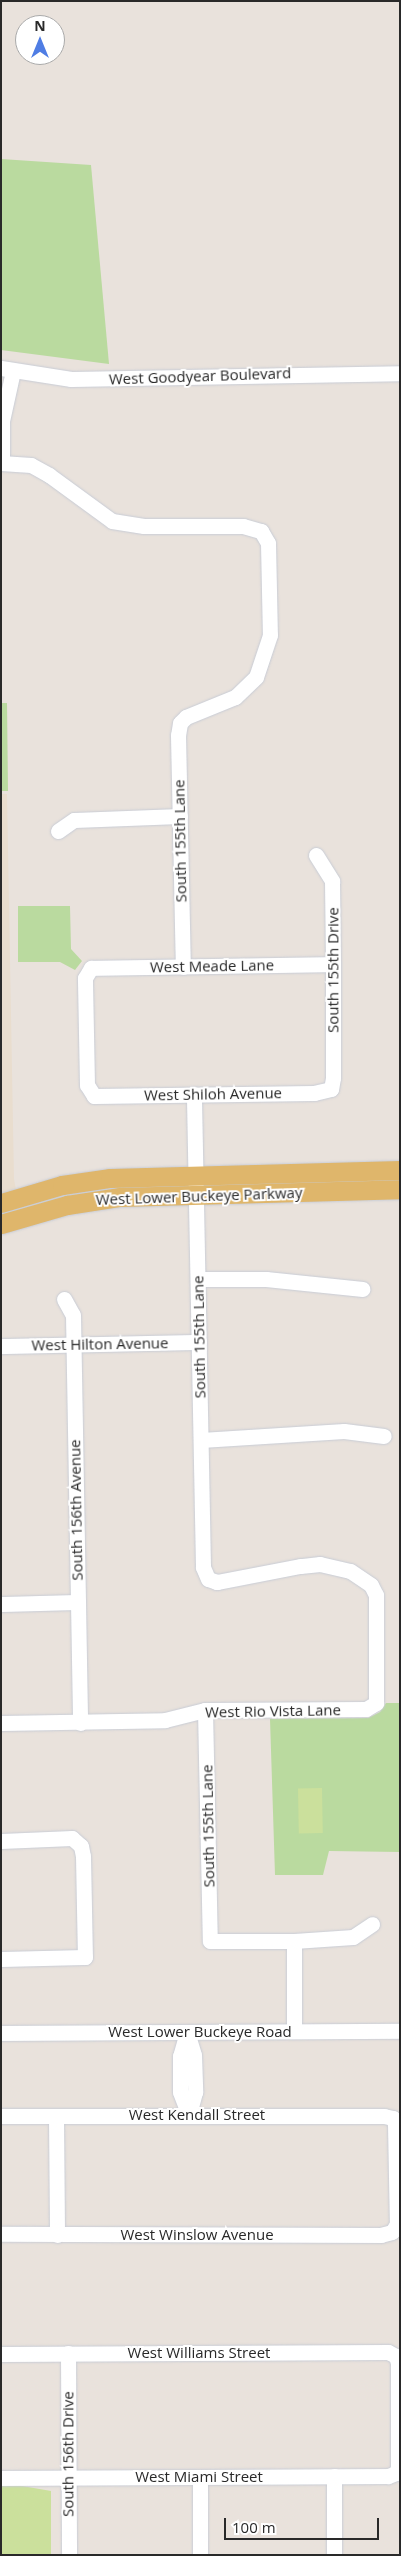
<!DOCTYPE html>
<style>
body{margin:0}
#map{position:relative;width:401px;height:2556px;overflow:hidden;background:#e9e2dc;font-family:"Open Sans",sans-serif}
div>[style]{position:absolute}
.education>*{inset:0;background:#e9ddce}
.green>*{inset:0;background:#bada9f}
.pitch>*{inset:0;background:#cbe09c;transform-origin:0 0}
.roads{filter:drop-shadow(0 0 1px #c8ccd5) drop-shadow(0 0 1px #c8ccd5)}
.minor>*{height:15px;margin:-7.5px;padding:0 7.5px;transform-origin:7.5px;border-radius:7.5px;background:#fff}
.major>*{height:19px;margin:-9.5px;padding:0 9.5px;transform-origin:9.5px;border-radius:9.5px;background:#dfb66b}
span{translate:-50% -50%;white-space:nowrap;text-align:center;line-height:1.15;-webkit-text-stroke:4px #fff;paint-order:stroke}
.street-label{font-size:15px;color:#292929}
.frame{position:absolute;inset:0;border:2px solid #292929;pointer-events:none}
.north{position:absolute;left:15px;top:15px;width:50px;height:50px;box-sizing:border-box;background:#fff;border:1px solid #a9a9a9;border-radius:50%;rotate:0deg;font-size:14px;font-weight:700;line-height:20px;text-align:center;color:#292929}
.north::after{content:'';display:block;margin:auto;width:18px;height:22px;background:#4f7de4;clip-path:polygon(50% 0,100% 100%,50% 72%,0 100%)}
.scale{position:absolute;left:224px;top:2518px;width:155px;height:22px;box-sizing:border-box;border:2px solid #292929;border-top:0;padding-left:6px;font-size:15px;line-height:18px;white-space:nowrap;color:#292929;-webkit-text-stroke:4px #fff;paint-order:stroke}
</style>
<div id="map">
<div class="education">
<i style="clip-path:polygon(1px 794px,7px 794px,14px 1179px,16px 1190px,1px 1195px)"></i>
</div>
<div class="green">
<i style="clip-path:polygon(1px 159px,91px 165px,109px 364px,1px 350px)"></i>
<i style="clip-path:polygon(1px 703px,7px 703px,8px 791px,1px 791px)"></i>
<i style="clip-path:polygon(18px 906px,70px 906px,71px 949px,82px 961px,75px 970px,60px 962px,18px 962px)"></i>
<i style="clip-path:polygon(386px 1703px,400px 1703px,400px 1852px,329px 1851px,323px 1875px,275px 1875px,270px 1719px,368px 1718px,380px 1712px)"></i>
</div>
<div class="pitch">
<i style="left:322px;top:1788px;width:45px;height:24px;rotate:89deg"></i>
<i style="clip-path:polygon(5px 2483px,51px 2491px,51px 2555px,1px 2555px,1px 2484px)"></i>
</div>
<div class="roads">
<div class="minor">
<i style="left:1px;top:368px;width:71px;rotate:8.9deg"></i>
<i style="left:71px;top:379px;width:329px;rotate:-1deg"></i>
<i style="left:1px;top:463px;width:30px;rotate:4deg"></i>
<i style="left:31px;top:465px;width:21px;rotate:29deg"></i>
<i style="left:49px;top:475px;width:78px;rotate:36.1deg"></i>
<i style="left:112px;top:521px;width:32px;rotate:9deg"></i>
<i style="left:144px;top:526px;width:99px"></i>
<i style="left:243px;top:526px;width:19px;rotate:16deg"></i>
<i style="left:261px;top:531px;width:14px;rotate:60deg"></i>
<i style="left:268px;top:543px;width:92px;rotate:88.8deg"></i>
<i style="left:270px;top:635px;width:44px;rotate:108.4deg"></i>
<i style="left:256px;top:677px;width:29px;rotate:136deg"></i>
<i style="left:235px;top:697px;width:53px;rotate:157.8deg"></i>
<i style="left:186px;top:717px;width:8px;rotate:135deg"></i>
<i style="left:180px;top:723px;width:12px;rotate:99deg"></i>
<i style="left:178px;top:735px;width:232px;rotate:88.8deg"></i>
<i style="left:2px;top:463px;width:42px;rotate:-90deg"></i>
<i style="left:2px;top:421px;width:51px;rotate:-77.6deg"></i>
<i style="left:58px;top:831px;width:19px;rotate:-35deg"></i>
<i style="left:74px;top:820px;width:106px;rotate:-2.2deg"></i>
<i style="left:316px;top:855px;width:31px;rotate:58deg"></i>
<i style="left:332px;top:881px;width:83px;rotate:89.3deg"></i>
<i style="left:333px;top:964px;width:114px;rotate:90deg"></i>
<i style="left:333px;top:1078px;width:11px;rotate:100deg"></i>
<i style="left:331px;top:1089px;width:17px;rotate:167deg"></i>
<i style="left:314px;top:1093px;width:220px;rotate:179.2deg"></i>
<i style="left:94px;top:1096px;width:13px;rotate:-122deg"></i>
<i style="left:87px;top:1085px;width:107px;rotate:-91.1deg"></i>
<i style="left:85px;top:978px;width:12px;rotate:-59deg"></i>
<i style="left:91px;top:968px;width:242px;rotate:-0.9deg"></i>
<i style="left:198px;top:1279px;width:68px"></i>
<i style="left:266px;top:1279px;width:97px;rotate:5.9deg"></i>
<i style="left:64px;top:1299px;width:18px;rotate:61deg"></i>
<i style="left:73px;top:1315px;width:408px;rotate:89deg"></i>
<i style="left:1px;top:1346px;width:198px;rotate:-1.2deg"></i>
<i style="left:201px;top:1440px;width:143px;rotate:-3.6deg"></i>
<i style="left:344px;top:1431px;width:40px;rotate:7.1deg"></i>
<i style="left:1px;top:1604px;width:77px;rotate:-1.5deg"></i>
<i style="left:205px;top:1710px;width:231px;rotate:88.8deg"></i>
<i style="left:210px;top:1941px;width:84px"></i>
<i style="left:294px;top:1941px;width:59px;rotate:-3.9deg"></i>
<i style="left:353px;top:1937px;width:23px;rotate:-34deg"></i>
<i style="left:1px;top:1723px;width:164px;rotate:-1deg"></i>
<i style="left:165px;top:1720px;width:41px;rotate:-14deg"></i>
<i style="left:205px;top:1710px;width:161px;rotate:-0.4deg"></i>
<i style="left:366px;top:1709px;width:12px;rotate:-31deg"></i>
<i style="left:376px;top:1703px;width:108px;rotate:-90deg"></i>
<i style="left:376px;top:1595px;width:11px;rotate:-117deg"></i>
<i style="left:371px;top:1585px;width:25px;rotate:-146deg"></i>
<i style="left:350px;top:1571px;width:31px;rotate:-167deg"></i>
<i style="left:320px;top:1564px;width:20px;rotate:174deg"></i>
<i style="left:300px;top:1566px;width:85px;rotate:169.1deg"></i>
<i style="left:217px;top:1582px;width:9px;rotate:-162deg"></i>
<i style="left:208px;top:1579px;width:13px;rotate:-113deg"></i>
<i style="left:203px;top:1567px;width:473px;rotate:-91.1deg"></i>
<i style="left:1px;top:1841px;width:71px;rotate:-2.4deg"></i>
<i style="left:72px;top:1838px;width:12px;rotate:42deg"></i>
<i style="left:81px;top:1846px;width:10px;rotate:79deg"></i>
<i style="left:83px;top:1856px;width:101px;rotate:88.9deg"></i>
<i style="left:85px;top:1957px;width:84px;rotate:178.6deg"></i>
<i style="left:294px;top:1941px;width:90px;rotate:90deg"></i>
<i style="left:187px;top:2032px;width:25px;rotate:106deg"></i>
<i style="left:180px;top:2056px;width:36px;rotate:90deg"></i>
<i style="left:180px;top:2092px;width:25px;rotate:69deg"></i>
<i style="left:187px;top:2032px;width:24px;rotate:73deg"></i>
<i style="left:194px;top:2055px;width:37px;rotate:88deg"></i>
<i style="left:195px;top:2092px;width:24px;rotate:105deg"></i>
<i style="left:1px;top:2033px;width:399px;rotate:-0.3deg"></i>
<i style="left:1px;top:2116px;width:383px"></i>
<i style="left:384px;top:2116px;width:9px;rotate:13deg"></i>
<i style="left:393px;top:2118px;width:6px;rotate:72deg"></i>
<i style="left:395px;top:2124px;width:100px;rotate:88.9deg"></i>
<i style="left:397px;top:2224px;width:9px;rotate:122deg"></i>
<i style="left:392px;top:2232px;width:11px;rotate:165deg"></i>
<i style="left:381px;top:2235px;width:380px;rotate:-179.8deg"></i>
<i style="left:56px;top:2116px;width:119px;rotate:89.5deg"></i>
<i style="left:68px;top:2353px;width:202px;rotate:89.7deg"></i>
<i style="left:1px;top:2354px;width:387px;rotate:-0.3deg"></i>
<i style="left:388px;top:2352px;width:9px;rotate:27deg"></i>
<i style="left:396px;top:2356px;width:7px;rotate:74deg"></i>
<i style="left:398px;top:2363px;width:104px;rotate:90deg"></i>
<i style="left:398px;top:2467px;width:6px;rotate:108deg"></i>
<i style="left:396px;top:2473px;width:9px;rotate:159deg"></i>
<i style="left:388px;top:2476px;width:387px;rotate:179.7deg"></i>
<i style="left:334px;top:2476px;width:79px;rotate:90deg"></i>
<i style="left:200px;top:2555px;width:78px;rotate:-90deg"></i>
</div>
<div class="major">
<i style="left:1px;top:1203px;width:64px;rotate:-16.4deg"></i>
<i style="left:62px;top:1185px;width:49px;rotate:-8.3deg"></i>
<i style="left:110px;top:1178px;width:290px;rotate:-1.6deg"></i>
<i style="left:1px;top:1224px;width:69px;rotate:-16.1deg"></i>
<i style="left:67px;top:1205px;width:54px;rotate:-8.6deg"></i>
<i style="left:120px;top:1197px;width:280px;rotate:-1.6deg"></i>
</div>
</div>
<div class="street-label">
<span style="left:200px;top:376px;rotate:-2deg">West Goodyear Boulevard</span>
<span style="left:180px;top:841px;rotate:-91deg">South 155th Lane</span>
<span style="left:212px;top:966px;rotate:-1deg">West Meade Lane</span>
<span style="left:333px;top:970px;rotate:-90deg">South 155th Drive</span>
<span style="left:213px;top:1094px;rotate:-1deg">West Shiloh Avenue</span>
<span style="left:199px;top:1196px;rotate:-2deg">West Lower Buckeye Parkway</span>
<span style="left:199px;top:1337px;rotate:-91deg">South 155th Lane</span>
<span style="left:100px;top:1344px;rotate:-1deg">West Hilton Avenue</span>
<span style="left:76px;top:1510px;rotate:-91deg">South 156th Avenue</span>
<span style="left:273px;top:1711px;rotate:-1deg">West Rio Vista Lane</span>
<span style="left:208px;top:1826px;rotate:-91deg">South 155th Lane</span>
<span style="left:200px;top:2032px">West Lower Buckeye Road</span>
<span style="left:197px;top:2115px">West Kendall Street</span>
<span style="left:197px;top:2235px">West Winslow Avenue</span>
<span style="left:199px;top:2353px">West Williams Street</span>
<span style="left:68px;top:2454px;rotate:-90deg">South 156th Drive</span>
<span style="left:199px;top:2477px">West Miami Street</span>
</div>
<div class="frame"></div>
<div class="north">N</div>
<div class="scale">100 m</div>
</div>
